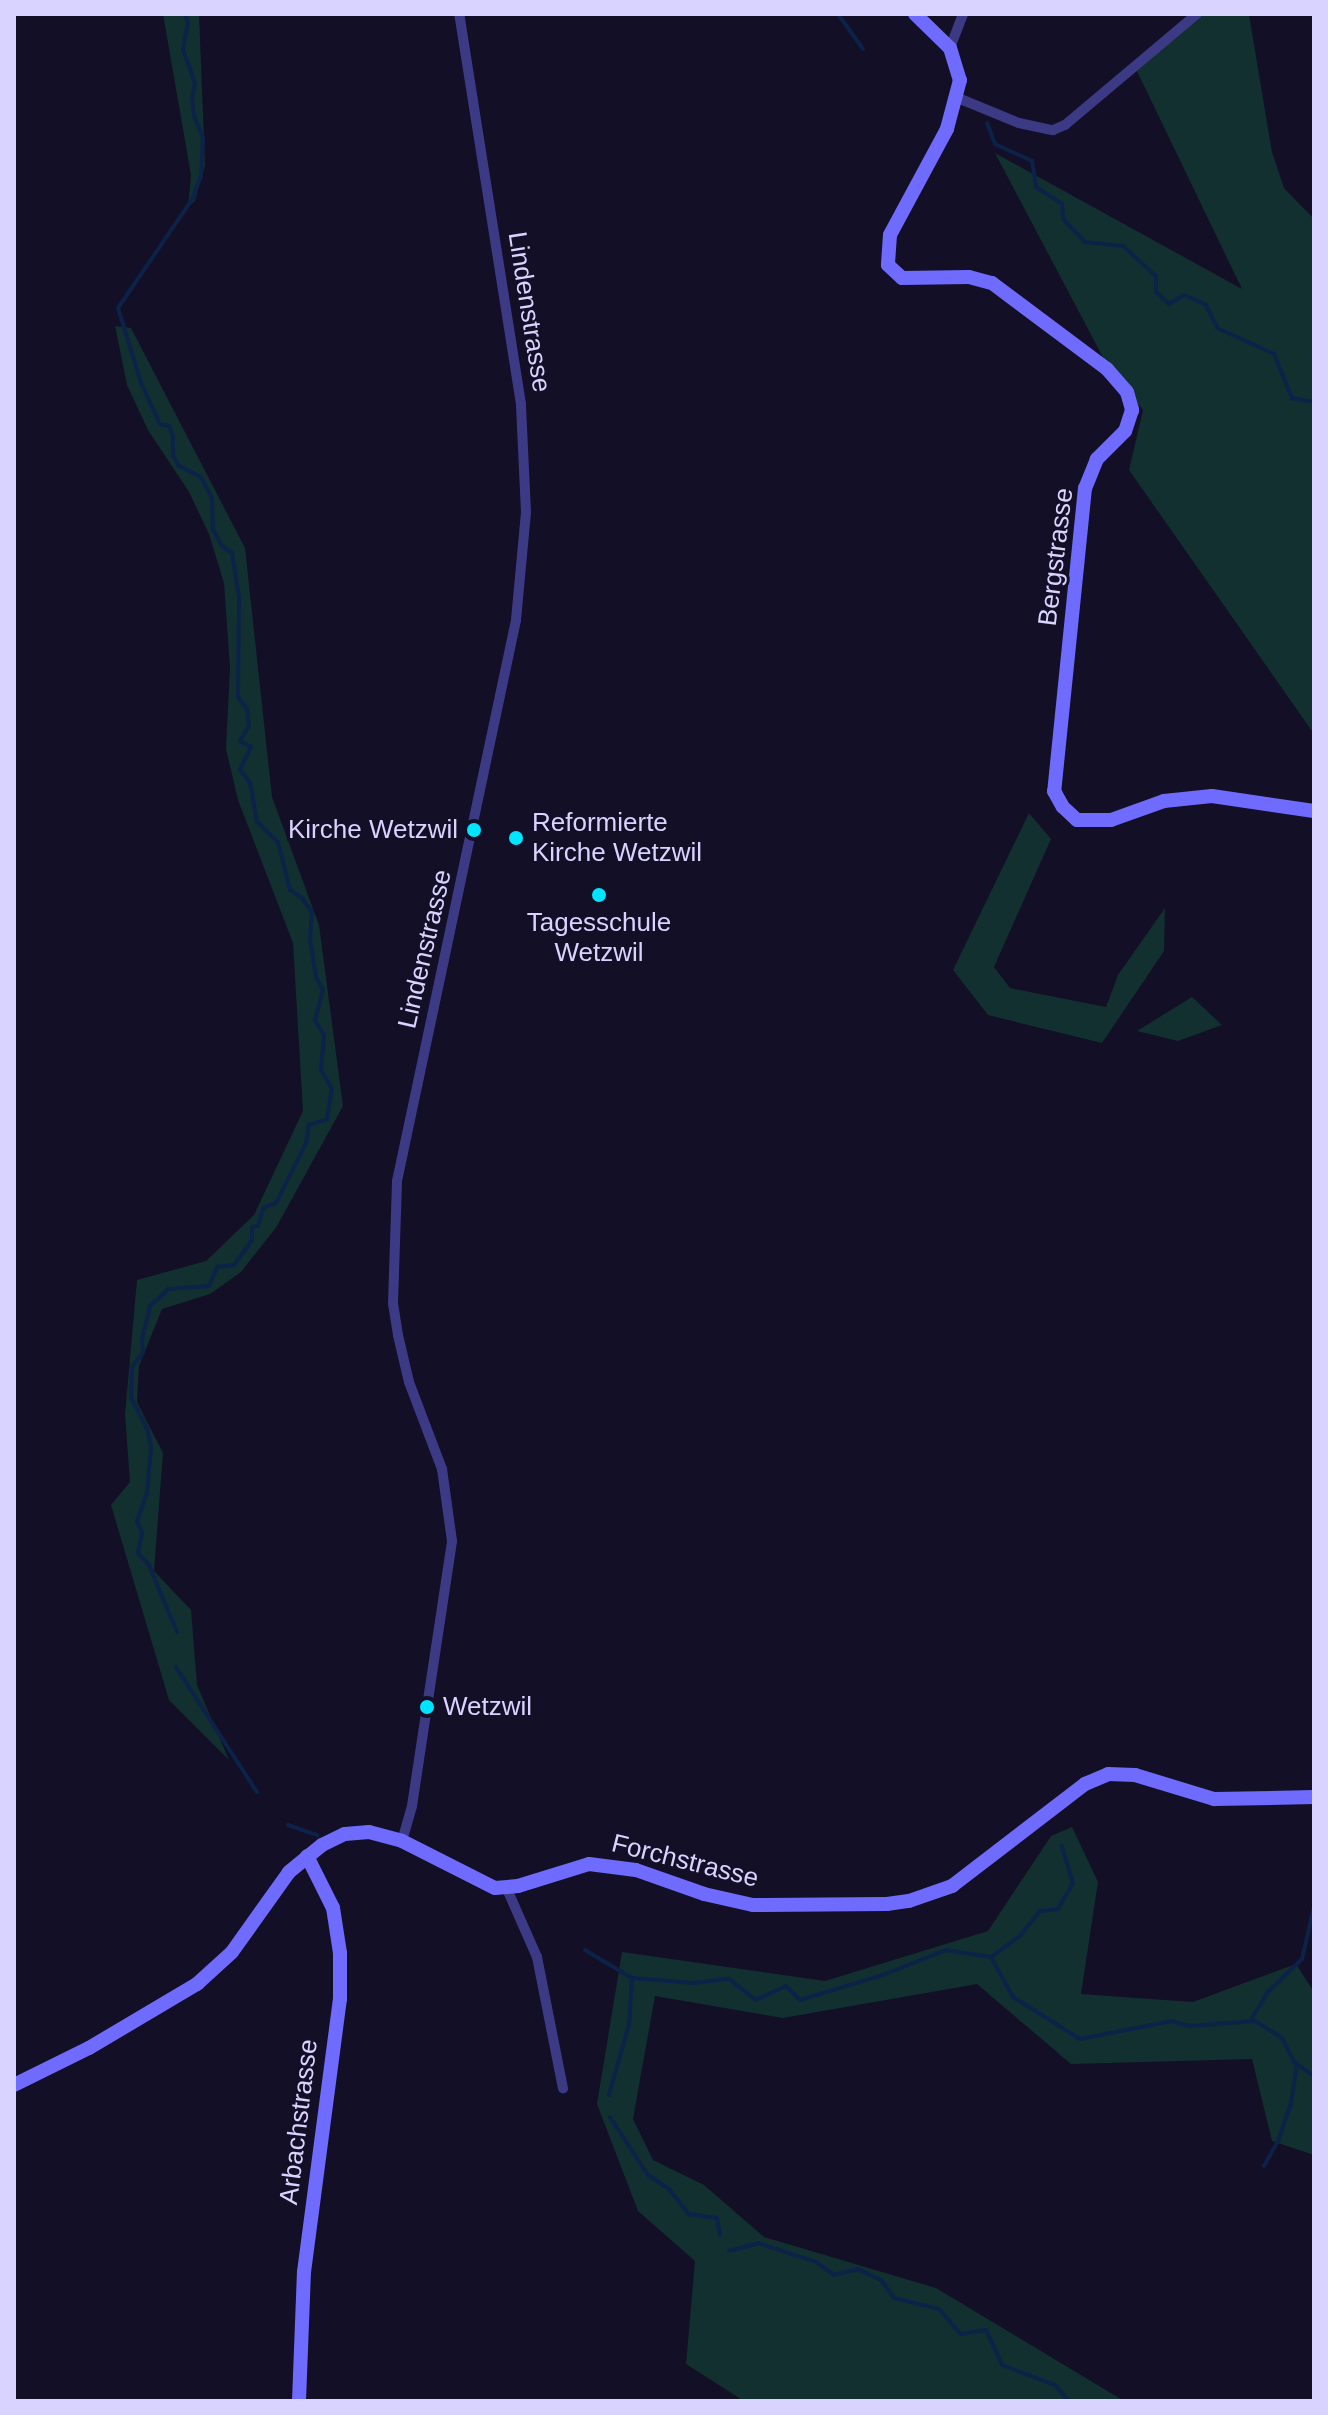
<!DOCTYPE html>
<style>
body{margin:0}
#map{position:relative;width:1328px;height:2415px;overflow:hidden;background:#130f26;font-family:Helvetica,sans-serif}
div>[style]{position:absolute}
.green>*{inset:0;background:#12302f}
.stream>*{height:4px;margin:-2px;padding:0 2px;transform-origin:2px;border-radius:2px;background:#0c2248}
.street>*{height:10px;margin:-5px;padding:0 5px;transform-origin:5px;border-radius:5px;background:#3d3a85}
.secondary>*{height:14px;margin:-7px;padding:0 7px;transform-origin:7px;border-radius:7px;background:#6f6bff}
.dots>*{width:22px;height:22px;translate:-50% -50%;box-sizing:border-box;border:4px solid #130f26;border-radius:50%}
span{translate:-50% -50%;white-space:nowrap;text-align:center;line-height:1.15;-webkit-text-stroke:6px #130f26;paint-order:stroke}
.street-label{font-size:26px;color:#d9d4ff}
.poi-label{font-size:26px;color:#d9d4ff}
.left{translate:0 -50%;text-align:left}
.right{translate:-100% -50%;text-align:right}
.frame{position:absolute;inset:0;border:16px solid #d9d4ff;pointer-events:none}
</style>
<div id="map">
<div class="green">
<i style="clip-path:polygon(163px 14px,199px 14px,205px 165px,195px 201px,188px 207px,191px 175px)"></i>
<i style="clip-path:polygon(1197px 14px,1249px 14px,1272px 152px,1284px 188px,1314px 219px,1314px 734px,1129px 470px,1143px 410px,1107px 365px,995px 153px,1242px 289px,1135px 67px)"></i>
<i style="clip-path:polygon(115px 326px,131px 328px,245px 548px,272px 797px,319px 925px,343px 1106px,277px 1226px,241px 1272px,210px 1294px,162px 1309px,139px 1366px,137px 1402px,163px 1453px,154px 1571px,191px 1610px,197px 1685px,229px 1760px,169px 1700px,111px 1505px,130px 1482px,125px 1414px,137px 1280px,206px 1261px,254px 1215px,303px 1111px,293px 943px,238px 800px,226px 749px,230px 668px,224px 583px,209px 534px,189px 492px,148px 430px,127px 385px)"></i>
<i style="clip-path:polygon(1029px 813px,1051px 839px,994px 967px,1010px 988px,1106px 1007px,1118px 975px,1165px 908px,1164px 951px,1102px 1043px,988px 1015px,953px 970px)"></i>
<i style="clip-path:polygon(1192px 997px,1222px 1025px,1178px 1041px,1137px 1031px)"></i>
<i style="clip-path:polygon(1072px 1827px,1098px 1882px,1081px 1994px,1193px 2002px,1296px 1964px,1314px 1992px,1314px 2155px,1272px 2141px,1252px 2059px,1071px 2064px,977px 1984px,783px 2018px,655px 1996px,633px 2119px,653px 2160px,704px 2185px,764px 2237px,936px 2288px,1124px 2401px,744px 2401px,686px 2364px,695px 2261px,638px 2211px,597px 2104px,622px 1952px,825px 1981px,988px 1931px,1051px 1836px)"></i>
</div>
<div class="stream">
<i style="left:838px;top:14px;width:43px;rotate:54.5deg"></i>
<i style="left:987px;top:123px;width:22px;rotate:69deg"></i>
<i style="left:995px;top:144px;width:41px;rotate:24.7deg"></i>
<i style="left:1032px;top:161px;width:26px;rotate:81deg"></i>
<i style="left:1036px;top:187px;width:31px;rotate:33deg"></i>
<i style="left:1062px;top:204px;width:15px;rotate:86deg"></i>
<i style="left:1063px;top:219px;width:32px;rotate:46deg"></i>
<i style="left:1085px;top:242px;width:38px;rotate:6deg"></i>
<i style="left:1123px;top:246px;width:45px;rotate:42.3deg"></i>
<i style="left:1156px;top:276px;width:16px;rotate:90deg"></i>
<i style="left:1156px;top:292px;width:18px;rotate:43deg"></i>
<i style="left:1169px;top:304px;width:17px;rotate:-31deg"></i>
<i style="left:1184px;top:295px;width:24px;rotate:24deg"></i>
<i style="left:1206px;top:305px;width:25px;rotate:64deg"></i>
<i style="left:1217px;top:328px;width:63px;rotate:24.5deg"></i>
<i style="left:1274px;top:354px;width:48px;rotate:67.8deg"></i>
<i style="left:1292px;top:398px;width:22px;rotate:10deg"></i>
<i style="left:177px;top:1632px;width:73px;rotate:-112.7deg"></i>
<i style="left:149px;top:1565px;width:16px;rotate:-133deg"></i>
<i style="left:138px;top:1553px;width:21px;rotate:-79deg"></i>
<i style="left:142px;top:1532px;width:12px;rotate:-114deg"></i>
<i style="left:137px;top:1521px;width:29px;rotate:-70deg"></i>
<i style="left:147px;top:1494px;width:47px;rotate:-85.1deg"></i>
<i style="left:151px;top:1447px;width:16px;rotate:-101deg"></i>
<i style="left:148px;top:1431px;width:37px;rotate:-117deg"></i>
<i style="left:131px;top:1398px;width:31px;rotate:-88deg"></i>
<i style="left:132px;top:1367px;width:18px;rotate:-52deg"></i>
<i style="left:143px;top:1353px;width:14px;rotate:-94deg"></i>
<i style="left:142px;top:1339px;width:34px;rotate:-76deg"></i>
<i style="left:150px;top:1306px;width:25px;rotate:-43deg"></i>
<i style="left:168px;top:1289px;width:41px;rotate:-4.2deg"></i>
<i style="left:209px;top:1286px;width:21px;rotate:-67deg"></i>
<i style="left:217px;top:1267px;width:17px;rotate:-7deg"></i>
<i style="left:234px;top:1265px;width:31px;rotate:-54deg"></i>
<i style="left:252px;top:1240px;width:13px;rotate:-90deg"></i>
<i style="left:252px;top:1227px;width:6px;rotate:-9deg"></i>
<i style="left:258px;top:1226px;width:19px;rotate:-74deg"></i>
<i style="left:263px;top:1208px;width:14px;rotate:-21deg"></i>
<i style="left:276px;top:1203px;width:67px;rotate:-63.4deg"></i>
<i style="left:306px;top:1143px;width:18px;rotate:-81deg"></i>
<i style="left:309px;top:1125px;width:19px;rotate:-18deg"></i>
<i style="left:327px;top:1119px;width:30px;rotate:-81deg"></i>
<i style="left:332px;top:1089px;width:22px;rotate:-120deg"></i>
<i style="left:321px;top:1070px;width:35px;rotate:-85deg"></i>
<i style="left:324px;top:1035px;width:17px;rotate:-121deg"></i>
<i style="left:315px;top:1020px;width:31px;rotate:-75deg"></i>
<i style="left:323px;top:990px;width:15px;rotate:-118deg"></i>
<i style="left:316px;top:977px;width:38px;rotate:-99deg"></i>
<i style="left:310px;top:939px;width:27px;rotate:-86deg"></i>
<i style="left:312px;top:912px;width:17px;rotate:-126deg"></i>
<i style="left:302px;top:898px;width:14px;rotate:-146deg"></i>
<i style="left:290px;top:890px;width:49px;rotate:-104deg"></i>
<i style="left:278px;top:842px;width:29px;rotate:-136deg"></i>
<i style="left:257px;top:822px;width:40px;rotate:-100deg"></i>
<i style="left:250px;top:783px;width:17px;rotate:-126deg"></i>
<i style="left:240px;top:769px;width:25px;rotate:-63deg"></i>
<i style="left:251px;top:747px;width:13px;rotate:-151deg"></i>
<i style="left:240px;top:741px;width:17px;rotate:-59deg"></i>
<i style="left:249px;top:726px;width:17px;rotate:-97deg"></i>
<i style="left:247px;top:709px;width:15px;rotate:-127deg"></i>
<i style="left:238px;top:697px;width:100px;rotate:-89.4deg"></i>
<i style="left:239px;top:597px;width:45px;rotate:-99deg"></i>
<i style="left:232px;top:553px;width:12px;rotate:-145deg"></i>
<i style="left:222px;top:546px;width:18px;rotate:-119deg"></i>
<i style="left:213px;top:530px;width:32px;rotate:-92deg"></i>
<i style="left:212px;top:498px;width:24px;rotate:-118deg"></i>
<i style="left:201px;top:477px;width:25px;rotate:-153deg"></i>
<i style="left:179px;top:466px;width:13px;rotate:-119deg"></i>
<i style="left:173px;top:455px;width:19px;rotate:-90deg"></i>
<i style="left:173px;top:436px;width:11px;rotate:-112deg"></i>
<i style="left:169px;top:426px;width:9px;rotate:-167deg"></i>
<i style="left:160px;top:424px;width:45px;rotate:-114.9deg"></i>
<i style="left:141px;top:383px;width:78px;rotate:-107deg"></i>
<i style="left:118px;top:308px;width:133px;rotate:-55.7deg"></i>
<i style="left:193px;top:198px;width:23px;rotate:-70deg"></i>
<i style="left:201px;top:176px;width:38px;rotate:-87deg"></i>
<i style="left:203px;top:138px;width:24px;rotate:-112deg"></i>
<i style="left:194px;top:116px;width:18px;rotate:-96deg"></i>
<i style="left:192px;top:98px;width:15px;rotate:-79deg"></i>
<i style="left:195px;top:83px;width:35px;rotate:-110deg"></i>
<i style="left:183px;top:50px;width:27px;rotate:-80deg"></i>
<i style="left:188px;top:23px;width:9px;rotate:-108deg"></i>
<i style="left:176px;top:1667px;width:149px;rotate:57.1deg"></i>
<i style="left:288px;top:1825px;width:31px;rotate:19deg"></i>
<i style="left:585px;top:1950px;width:55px;rotate:30.8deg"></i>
<i style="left:632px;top:1978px;width:62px;rotate:4.6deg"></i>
<i style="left:694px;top:1983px;width:35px;rotate:-7deg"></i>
<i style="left:729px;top:1979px;width:34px;rotate:38deg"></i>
<i style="left:756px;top:2000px;width:33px;rotate:-25deg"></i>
<i style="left:786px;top:1986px;width:20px;rotate:45deg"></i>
<i style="left:800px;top:2000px;width:87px;rotate:-16.8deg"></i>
<i style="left:883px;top:1975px;width:68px;rotate:-21.6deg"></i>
<i style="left:946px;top:1950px;width:46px;rotate:8.8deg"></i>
<i style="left:991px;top:1957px;width:46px;rotate:61.2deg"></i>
<i style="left:1013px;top:1997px;width:79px;rotate:32.1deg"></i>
<i style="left:1080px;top:2039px;width:94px;rotate:-11.1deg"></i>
<i style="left:1172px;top:2021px;width:19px;rotate:16deg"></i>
<i style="left:1190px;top:2026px;width:65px;rotate:-4.4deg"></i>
<i style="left:1255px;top:2021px;width:32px;rotate:32deg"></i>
<i style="left:1282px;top:2038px;width:27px;rotate:63deg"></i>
<i style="left:1294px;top:2062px;width:24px;rotate:35deg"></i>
<i style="left:991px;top:1957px;width:34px;rotate:-36deg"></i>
<i style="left:1019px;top:1937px;width:33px;rotate:-51deg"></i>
<i style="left:1040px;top:1911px;width:18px;rotate:-6deg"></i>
<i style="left:1058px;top:1909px;width:30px;rotate:-60deg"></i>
<i style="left:1073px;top:1883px;width:39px;rotate:-107deg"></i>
<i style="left:1251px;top:2020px;width:33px;rotate:-59deg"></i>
<i style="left:1268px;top:1992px;width:47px;rotate:-44.1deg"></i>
<i style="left:1302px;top:1959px;width:53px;rotate:-77deg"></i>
<i style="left:609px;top:2095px;width:73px;rotate:-74.1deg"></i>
<i style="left:629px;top:2025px;width:47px;rotate:-86.3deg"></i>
<i style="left:610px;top:2117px;width:69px;rotate:56.8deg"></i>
<i style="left:648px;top:2175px;width:27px;rotate:34deg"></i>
<i style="left:670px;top:2190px;width:31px;rotate:52deg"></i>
<i style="left:689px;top:2214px;width:28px;rotate:8deg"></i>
<i style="left:717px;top:2218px;width:17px;rotate:80deg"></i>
<i style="left:1264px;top:2166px;width:29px;rotate:-61deg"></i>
<i style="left:1278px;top:2141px;width:39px;rotate:-71deg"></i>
<i style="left:1291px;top:2104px;width:40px;rotate:-81.5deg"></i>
<i style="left:729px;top:2251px;width:30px;rotate:-15deg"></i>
<i style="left:758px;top:2243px;width:61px;rotate:18.1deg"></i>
<i style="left:816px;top:2262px;width:22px;rotate:36deg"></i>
<i style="left:834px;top:2275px;width:25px;rotate:-14deg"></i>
<i style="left:858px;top:2269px;width:25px;rotate:26deg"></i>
<i style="left:881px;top:2280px;width:22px;rotate:54deg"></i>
<i style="left:894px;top:2298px;width:46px;rotate:13.7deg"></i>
<i style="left:939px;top:2309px;width:33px;rotate:49deg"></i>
<i style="left:961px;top:2334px;width:25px;rotate:-9deg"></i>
<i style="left:986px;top:2330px;width:38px;rotate:65deg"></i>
<i style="left:1002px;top:2365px;width:57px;rotate:20.7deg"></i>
<i style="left:1055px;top:2385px;width:21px;rotate:49deg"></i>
</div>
<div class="street">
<i style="left:950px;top:48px;width:36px;rotate:-69deg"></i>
<i style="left:958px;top:98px;width:66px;rotate:22.3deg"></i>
<i style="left:1019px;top:123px;width:35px;rotate:12deg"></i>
<i style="left:1053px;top:130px;width:13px;rotate:-23deg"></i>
<i style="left:1065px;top:125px;width:172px;rotate:-40.1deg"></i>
<i style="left:402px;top:1841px;width:36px;rotate:-74deg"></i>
<i style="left:412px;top:1806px;width:268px;rotate:-81.4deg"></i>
<i style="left:452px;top:1541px;width:73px;rotate:-97.9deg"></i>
<i style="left:442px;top:1469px;width:93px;rotate:-110.8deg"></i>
<i style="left:409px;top:1382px;width:48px;rotate:-103.2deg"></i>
<i style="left:398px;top:1335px;width:32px;rotate:-99deg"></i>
<i style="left:393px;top:1303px;width:122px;rotate:-88.1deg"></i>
<i style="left:397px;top:1181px;width:573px;rotate:-78.02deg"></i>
<i style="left:516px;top:620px;width:108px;rotate:-84.7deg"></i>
<i style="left:526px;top:512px;width:108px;rotate:-92.7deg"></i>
<i style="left:521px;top:404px;width:395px;rotate:-99deg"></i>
<i style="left:507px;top:1889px;width:74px;rotate:66.2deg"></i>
<i style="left:537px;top:1957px;width:134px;rotate:78.8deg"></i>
</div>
<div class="secondary">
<i style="left:915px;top:14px;width:49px;rotate:44.2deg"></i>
<i style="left:950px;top:48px;width:34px;rotate:73deg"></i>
<i style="left:960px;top:80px;width:51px;rotate:104.9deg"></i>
<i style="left:947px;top:129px;width:120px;rotate:118.3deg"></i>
<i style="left:890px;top:235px;width:30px;rotate:94deg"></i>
<i style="left:888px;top:265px;width:19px;rotate:43deg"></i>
<i style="left:902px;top:278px;width:67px;rotate:-0.9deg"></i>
<i style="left:969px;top:277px;width:24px;rotate:15deg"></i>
<i style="left:992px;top:283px;width:144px;rotate:36.8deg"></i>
<i style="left:1107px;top:369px;width:30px;rotate:49deg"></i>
<i style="left:1127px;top:392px;width:19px;rotate:74deg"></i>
<i style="left:1132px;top:410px;width:22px;rotate:108deg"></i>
<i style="left:1125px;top:431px;width:40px;rotate:135deg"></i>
<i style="left:1097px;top:459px;width:31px;rotate:112deg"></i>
<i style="left:1085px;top:488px;width:305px;rotate:95.8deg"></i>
<i style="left:1054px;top:791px;width:18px;rotate:61deg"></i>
<i style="left:1063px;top:807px;width:19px;rotate:43deg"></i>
<i style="left:1077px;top:820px;width:34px"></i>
<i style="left:1111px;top:820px;width:56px;rotate:-19.7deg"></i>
<i style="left:1164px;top:801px;width:48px;rotate:-5.9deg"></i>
<i style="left:1212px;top:796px;width:103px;rotate:8.4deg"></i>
<i style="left:14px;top:2085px;width:84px;rotate:-26.3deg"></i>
<i style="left:89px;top:2048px;width:126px;rotate:-30.7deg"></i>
<i style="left:197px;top:1984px;width:47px;rotate:-42.4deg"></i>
<i style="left:232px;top:1952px;width:98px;rotate:-54.5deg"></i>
<i style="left:289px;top:1872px;width:43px;rotate:-39.3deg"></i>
<i style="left:322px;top:1845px;width:25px;rotate:-26deg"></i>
<i style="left:345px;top:1834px;width:24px;rotate:-5deg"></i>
<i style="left:369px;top:1832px;width:34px;rotate:15deg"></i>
<i style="left:402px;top:1841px;width:104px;rotate:26.8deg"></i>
<i style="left:495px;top:1888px;width:23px;rotate:-5deg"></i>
<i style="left:518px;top:1886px;width:74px;rotate:-17.2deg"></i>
<i style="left:589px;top:1864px;width:47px;rotate:7.3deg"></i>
<i style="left:636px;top:1870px;width:72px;rotate:19.4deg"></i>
<i style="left:704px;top:1894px;width:50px;rotate:12.7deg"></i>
<i style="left:753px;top:1905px;width:134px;rotate:-0.4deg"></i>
<i style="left:887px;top:1904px;width:22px;rotate:-8deg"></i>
<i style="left:909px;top:1901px;width:46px;rotate:-19.2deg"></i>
<i style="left:952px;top:1886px;width:168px;rotate:-37.5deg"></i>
<i style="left:1085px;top:1784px;width:25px;rotate:-23deg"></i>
<i style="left:1108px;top:1774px;width:27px;rotate:2deg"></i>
<i style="left:1135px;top:1775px;width:83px;rotate:16.9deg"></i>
<i style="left:1214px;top:1799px;width:100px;rotate:-1.1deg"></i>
<i style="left:299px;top:2401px;width:129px;rotate:-87.8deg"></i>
<i style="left:304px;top:2272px;width:275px;rotate:-82.5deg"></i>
<i style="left:340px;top:1999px;width:46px;rotate:-90deg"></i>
<i style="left:340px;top:1953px;width:46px;rotate:-98.8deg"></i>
<i style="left:333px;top:1908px;width:58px;rotate:-116.6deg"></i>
</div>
<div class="dots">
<i style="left:474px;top:830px;background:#00e5ff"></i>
<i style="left:516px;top:838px;background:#00e5ff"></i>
<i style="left:599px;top:895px;background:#00e5ff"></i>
<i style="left:427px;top:1707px;background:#00e5ff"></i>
</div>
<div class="street-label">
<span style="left:529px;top:312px;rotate:81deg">Lindenstrasse</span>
<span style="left:1056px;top:557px;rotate:-83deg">Bergstrasse</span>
<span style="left:425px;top:949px;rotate:-77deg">Lindenstrasse</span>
<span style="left:685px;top:1861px;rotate:14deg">Forchstrasse</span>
<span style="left:299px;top:2122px;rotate:-83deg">Arbachstrasse</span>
</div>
<div class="poi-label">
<span class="left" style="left:532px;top:838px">Reformierte<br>Kirche Wetzwil</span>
<span class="right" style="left:458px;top:830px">Kirche Wetzwil</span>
<span style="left:599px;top:938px">Tagesschule<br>Wetzwil</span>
<span class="left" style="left:443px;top:1707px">Wetzwil</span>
</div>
<div class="frame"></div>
</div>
